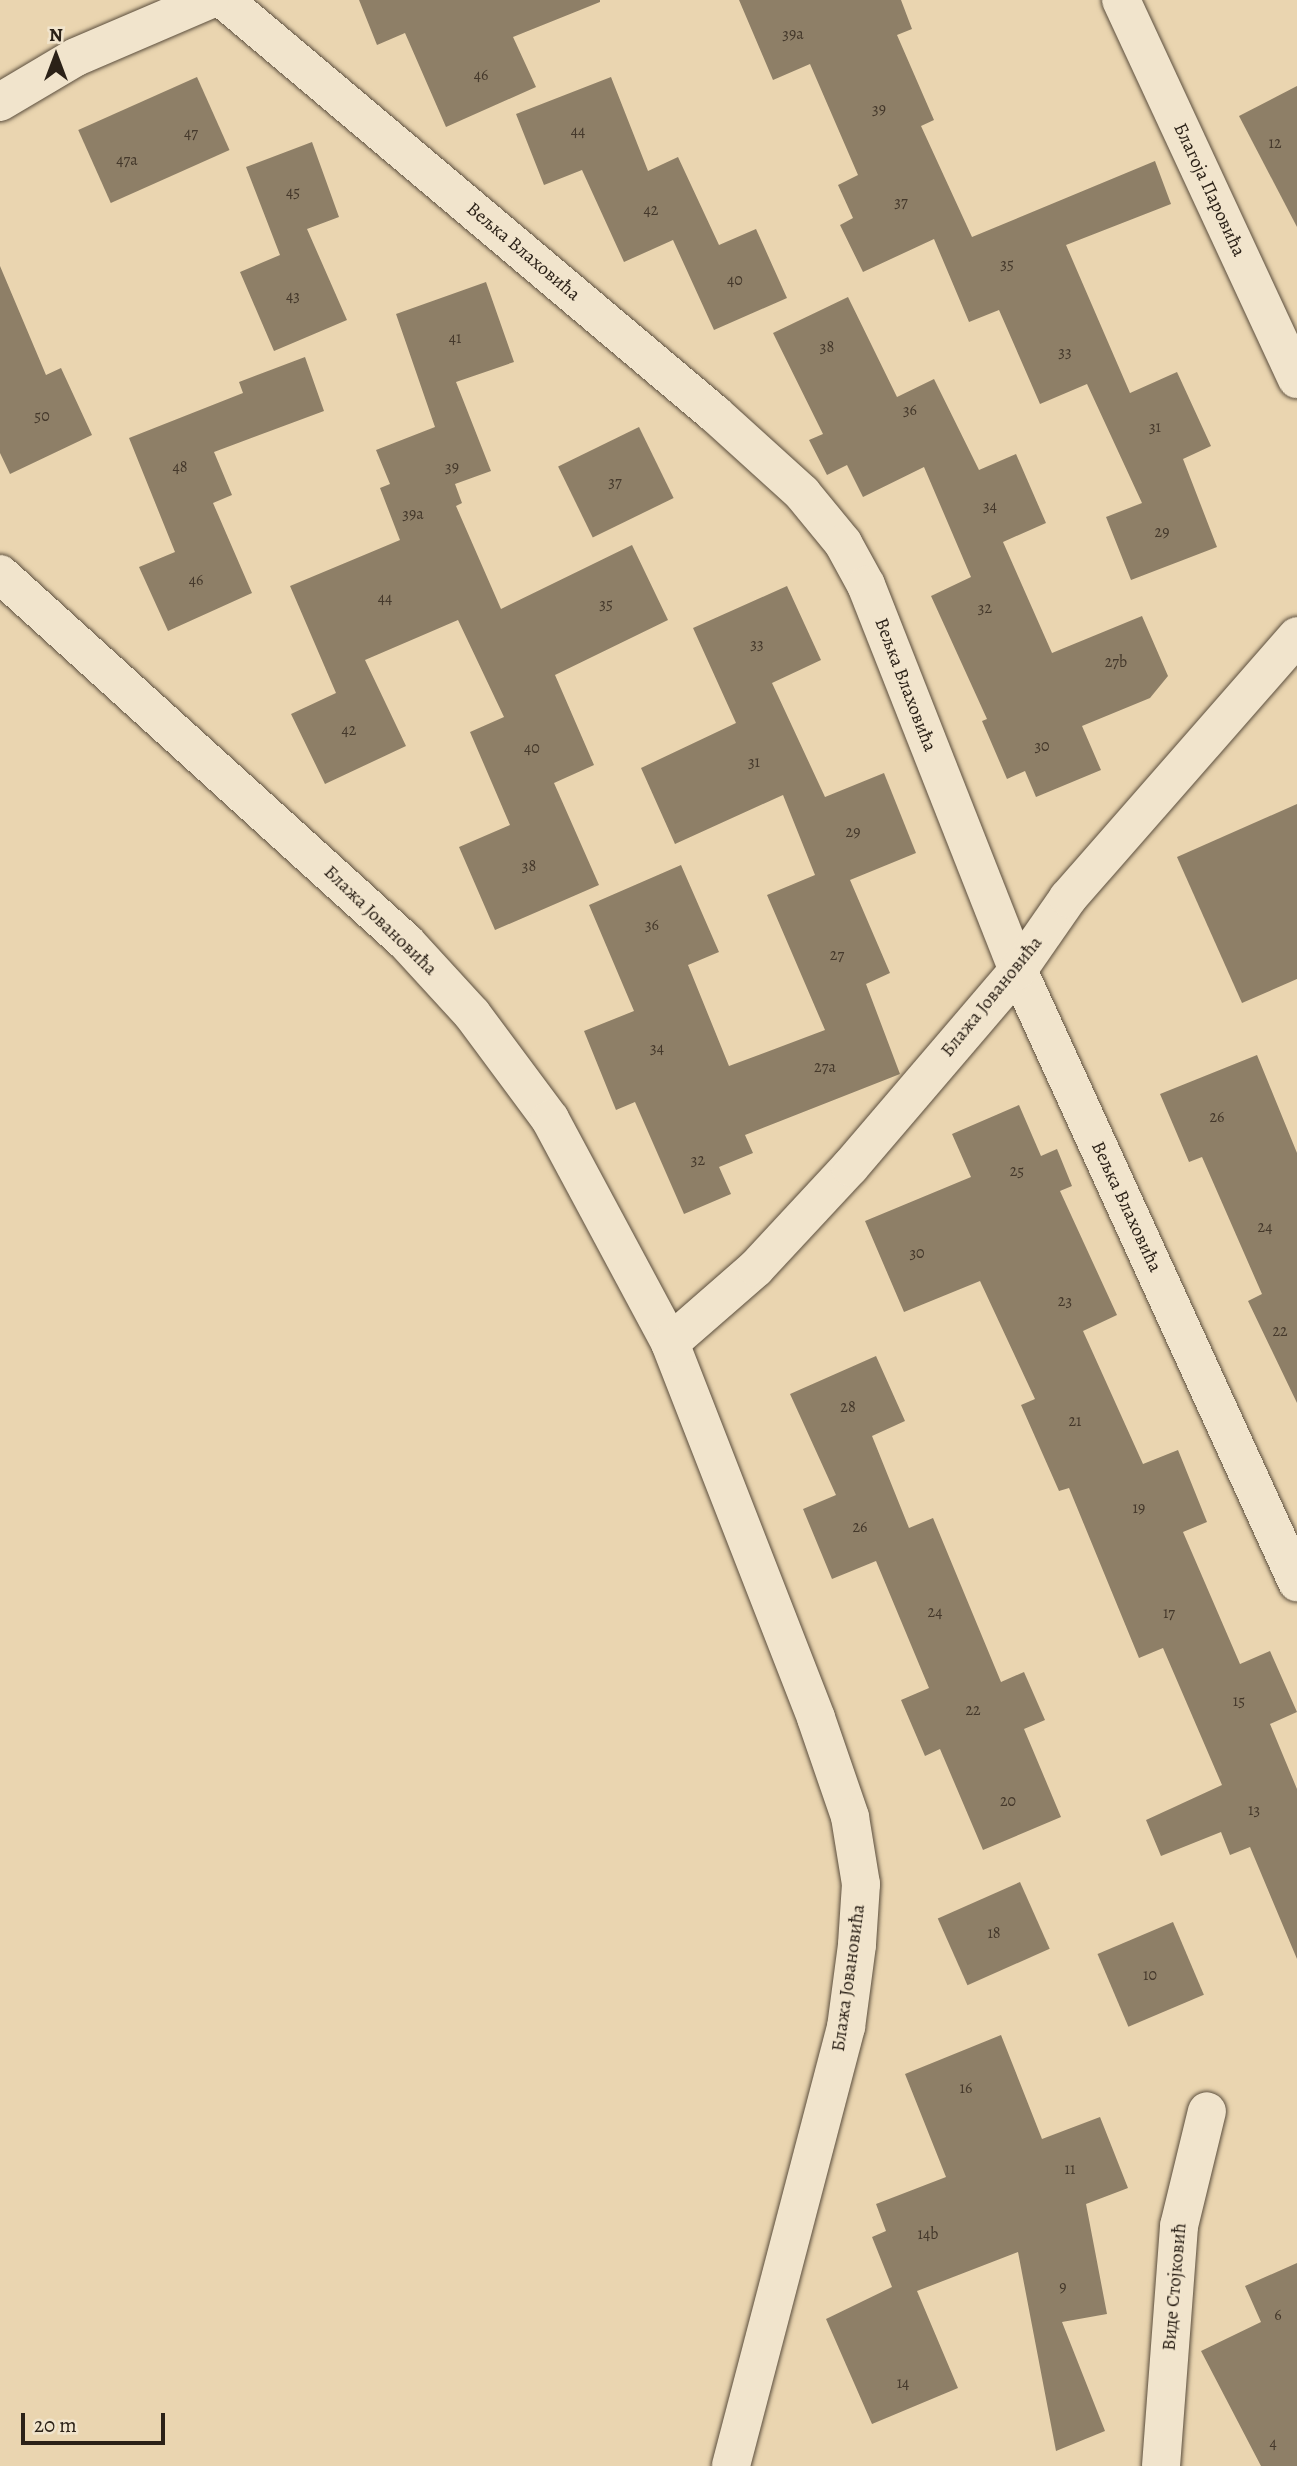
<!DOCTYPE html>
<meta charset="utf-8">
<style>
body{margin:0}
#map{position:relative;width:1297px;height:2466px;overflow:hidden;background:#ead5b0;font-family:Alegreya,serif}
div>[style]{position:absolute}
.building>*{inset:0;background:#8e7f67;transform-origin:0 0}
.roads{filter:drop-shadow(0 0 2px #5b4e3d) drop-shadow(0 0 2px #5b4e3d)}
.street>*{height:38px;margin:-19px;padding:0 19px;transform-origin:19px;border-radius:19px;background:#f1e4cc}
span{translate:-50% -50%;white-space:nowrap;text-align:center;line-height:1.15;-webkit-text-stroke:6px #f1e4cc;paint-order:stroke}
.number-label{font-size:16px;color:#44382b}
.number-label span{-webkit-text-stroke-width:0}
.street-label{font-size:19px;color:#2b2117}
.north{position:absolute;left:21px;top:21px;width:70px;height:70px;-webkit-text-stroke:5px #f1e4cc;paint-order:stroke;rotate:0deg;font-size:19px;font-weight:700;line-height:28px;text-align:center;color:#2b2117}
.north::after{content:'';display:block;margin:auto;width:24px;height:32px;background:#2b2117;clip-path:polygon(50% 0,100% 100%,50% 72%,0 100%)}
.scale{position:absolute;left:21px;top:2413px;width:144px;height:32px;box-sizing:border-box;border:4px solid #2b2117;border-top:0;padding-left:9px;font-size:21px;line-height:24px;white-space:nowrap;color:#2b2117;-webkit-text-stroke:5px #f1e4cc;paint-order:stroke}
</style>
<div id="map">
<div class="building">
<i style="clip-path:polygon(359px 0,600px 0,600px 2px,513px 37px,536px 87px,446px 127px,405px 33px,377px 45px)"></i>
<i style="clip-path:polygon(739px 0,901px 0,912px 29px,897px 35px,934px 120px,921px 126px,972px 237px,1155px 161px,1171px 204px,1066px 245px,1130px 393px,1177px 372px,1211px 446px,1183px 459px,1217px 547px,1131px 580px,1106px 517px,1142px 503px,1087px 384px,1040px 404px,999px 310px,969px 322px,934px 239px,863px 272px,840px 225px,853px 218px,838px 185px,858px 175px,810px 64px,773px 80px)"></i>
<i style="left:197px;top:77px;width:80px;height:130px;rotate:66deg"></i>
<i style="clip-path:polygon(611px 77px,648px 171px,678px 157px,719px 245px,756px 229px,787px 298px,714px 330px,673px 240px,624px 262px,582px 170px,544px 185px,516px 114px)"></i>
<i style="clip-path:polygon(1297px 86px,1297px 227px,1239px 116px)"></i>
<i style="clip-path:polygon(312px 142px,339px 217px,307px 229px,347px 320px,274px 351px,240px 272px,280px 255px,246px 167px)"></i>
<i style="clip-path:polygon(0 266px,46px 375px,61px 368px,92px 435px,10px 474px,0 453px)"></i>
<i style="clip-path:polygon(486px 282px,514px 362px,456px 382px,491px 471px,455px 484px,462px 503px,456px 506px,501px 609px,632px 545px,668px 620px,555px 675px,594px 765px,554px 783px,599px 885px,495px 930px,459px 847px,510px 825px,470px 732px,504px 717px,458px 620px,365px 660px,406px 746px,325px 784px,291px 714px,336px 693px,290px 586px,400px 540px,380px 488px,390px 484px,376px 450px,435px 427px,396px 314px)"></i>
<i style="clip-path:polygon(848px 297px,897px 397px,934px 379px,979px 470px,1016px 454px,1046px 523px,1003px 542px,1052px 653px,1142px 616px,1168px 676px,1150px 698px,1082px 726px,1101px 770px,1036px 797px,1025px 771px,1007px 779px,982px 721px,987px 719px,931px 596px,971px 577px,924px 467px,863px 497px,847px 465px,827px 475px,809px 440px,823px 434px,773px 333px)"></i>
<i style="clip-path:polygon(305px 357px,324px 411px,214px 452px,232px 495px,213px 503px,252px 593px,168px 631px,139px 567px,175px 552px,129px 438px,243px 393px,239px 382px)"></i>
<i style="left:639px;top:427px;width:79px;height:90px;rotate:64deg"></i>
<i style="clip-path:polygon(787px 586px,821px 660px,772px 683px,825px 797px,884px 773px,916px 853px,850px 880px,890px 973px,866px 984px,900px 1074px,745px 1135px,753px 1153px,719px 1167px,731px 1194px,684px 1214px,635px 1102px,616px 1110px,584px 1031px,634px 1011px,589px 905px,681px 865px,719px 952px,688px 965px,729px 1066px,825px 1030px,767px 895px,815px 875px,783px 795px,675px 844px,641px 768px,736px 723px,693px 628px)"></i>
<i style="clip-path:polygon(1297px 804px,1297px 979px,1242px 1003px,1177px 857px)"></i>
<i style="clip-path:polygon(1257px 1055px,1297px 1153px,1297px 1403px,1248px 1301px,1262px 1294px,1202px 1157px,1189px 1162px,1160px 1094px)"></i>
<i style="clip-path:polygon(1019px 1105px,1041px 1156px,1057px 1149px,1072px 1186px,1060px 1191px,1117px 1315px,1083px 1331px,1143px 1464px,1178px 1450px,1207px 1522px,1183px 1532px,1240px 1664px,1270px 1651px,1297px 1712px,1270px 1724px,1297px 1789px,1297px 1959px,1250px 1847px,1230px 1855px,1221px 1832px,1161px 1856px,1146px 1820px,1222px 1785px,1163px 1648px,1139px 1658px,1069px 1488px,1059px 1491px,1021px 1405px,1035px 1399px,980px 1281px,904px 1312px,865px 1221px,971px 1177px,952px 1134px)"></i>
<i style="clip-path:polygon(876px 1356px,905px 1421px,872px 1436px,909px 1528px,933px 1518px,1001px 1682px,1024px 1672px,1045px 1720px,1024px 1729px,1061px 1817px,983px 1850px,940px 1749px,925px 1756px,901px 1700px,929px 1688px,876px 1561px,832px 1579px,803px 1509px,836px 1495px,790px 1394px)"></i>
<i style="left:1020px;top:1882px;width:73px;height:90px;rotate:66deg"></i>
<i style="left:1173px;top:1922px;width:79px;height:82px;rotate:67deg"></i>
<i style="clip-path:polygon(1001px 2035px,1042px 2139px,1100px 2117px,1128px 2188px,1086px 2204px,1107px 2314px,1062px 2322px,1105px 2431px,1056px 2451px,1018px 2252px,917px 2291px,958px 2388px,872px 2424px,826px 2319px,892px 2287px,872px 2237px,886px 2231px,876px 2204px,946px 2177px,905px 2074px)"></i>
<i style="clip-path:polygon(1297px 2263px,1297px 2466px,1261px 2466px,1201px 2351px,1261px 2322px,1245px 2286px)"></i>
</div>
<div class="roads">
<div class="street">
<i style="left:224px;top:0;width:642px;rotate:40.14deg"></i>
<i style="left:715px;top:414px;width:118px;rotate:42.2deg"></i>
<i style="left:802px;top:493px;width:65px;rotate:50.6deg"></i>
<i style="left:843px;top:543px;width:48px;rotate:61.3deg"></i>
<i style="left:866px;top:585px;width:414px;rotate:68.5deg"></i>
<i style="left:1018px;top:970px;width:673px;rotate:65.49deg"></i>
<i style="left:1121px;top:0;width:418px;rotate:65.1deg"></i>
<i style="left:0;top:102px;width:88px;rotate:-30.6deg"></i>
<i style="left:76px;top:57px;width:145px;rotate:-23.2deg"></i>
<i style="left:0;top:574px;width:548px;rotate:42.19deg"></i>
<i style="left:406px;top:942px;width:98px;rotate:47.5deg"></i>
<i style="left:472px;top:1014px;width:131px;rotate:53.4deg"></i>
<i style="left:550px;top:1119px;width:254px;rotate:61.8deg"></i>
<i style="left:670px;top:1343px;width:402px;rotate:68.7deg"></i>
<i style="left:816px;top:1718px;width:105px;rotate:71deg"></i>
<i style="left:850px;top:1817px;width:68px;rotate:80.7deg"></i>
<i style="left:861px;top:1884px;width:61px;rotate:93.8deg"></i>
<i style="left:857px;top:1945px;width:83px;rotate:97.6deg"></i>
<i style="left:846px;top:2027px;width:454px;rotate:104.7deg"></i>
<i style="left:670px;top:1343px;width:114px;rotate:-41.1deg"></i>
<i style="left:756px;top:1268px;width:138px;rotate:-47.1deg"></i>
<i style="left:850px;top:1167px;width:259px;rotate:-49.5deg"></i>
<i style="left:1018px;top:970px;width:88px;rotate:-55.2deg"></i>
<i style="left:1068px;top:898px;width:348px;rotate:-48.8deg"></i>
<i style="left:1161px;top:2466px;width:241px;rotate:-85.7deg"></i>
<i style="left:1179px;top:2226px;width:118px;rotate:-76.3deg"></i>
</div>
</div>
<div class="number-label">
<span style="left:793px;top:34px">39a</span>
<span style="left:481px;top:75px">46</span>
<span style="left:879px;top:109px">39</span>
<span style="left:578px;top:131px">44</span>
<span style="left:191px;top:133px">47</span>
<span style="left:1275px;top:143px">12</span>
<span style="left:127px;top:160px">47a</span>
<span style="left:293px;top:192px">45</span>
<span style="left:901px;top:202px">37</span>
<span style="left:651px;top:210px">42</span>
<span style="left:1007px;top:264px">35</span>
<span style="left:735px;top:280px">40</span>
<span style="left:293px;top:296px">43</span>
<span style="left:455px;top:338px">41</span>
<span style="left:827px;top:347px">38</span>
<span style="left:1065px;top:352px">33</span>
<span style="left:910px;top:410px">36</span>
<span style="left:42px;top:416px">50</span>
<span style="left:1155px;top:427px">31</span>
<span style="left:180px;top:467px">48</span>
<span style="left:452px;top:467px">39</span>
<span style="left:615px;top:482px">37</span>
<span style="left:990px;top:506px">34</span>
<span style="left:413px;top:514px">39a</span>
<span style="left:1162px;top:532px">29</span>
<span style="left:196px;top:580px">46</span>
<span style="left:385px;top:598px">44</span>
<span style="left:606px;top:604px">35</span>
<span style="left:985px;top:608px">32</span>
<span style="left:757px;top:644px">33</span>
<span style="left:1116px;top:662px">27b</span>
<span style="left:349px;top:730px">42</span>
<span style="left:1042px;top:746px">30</span>
<span style="left:532px;top:748px">40</span>
<span style="left:754px;top:762px">31</span>
<span style="left:853px;top:832px">29</span>
<span style="left:529px;top:866px">38</span>
<span style="left:652px;top:925px">36</span>
<span style="left:837px;top:955px">27</span>
<span style="left:657px;top:1048px">34</span>
<span style="left:825px;top:1067px">27a</span>
<span style="left:1217px;top:1117px">26</span>
<span style="left:698px;top:1160px">32</span>
<span style="left:1017px;top:1171px">25</span>
<span style="left:1265px;top:1227px">24</span>
<span style="left:917px;top:1253px">30</span>
<span style="left:1065px;top:1301px">23</span>
<span style="left:1280px;top:1331px">22</span>
<span style="left:848px;top:1407px">28</span>
<span style="left:1075px;top:1421px">21</span>
<span style="left:1139px;top:1508px">19</span>
<span style="left:860px;top:1527px">26</span>
<span style="left:935px;top:1612px">24</span>
<span style="left:1169px;top:1613px">17</span>
<span style="left:1239px;top:1701px">15</span>
<span style="left:973px;top:1710px">22</span>
<span style="left:1008px;top:1801px">20</span>
<span style="left:1254px;top:1810px">13</span>
<span style="left:994px;top:1933px">18</span>
<span style="left:1150px;top:1975px">10</span>
<span style="left:966px;top:2088px">16</span>
<span style="left:1070px;top:2169px">11</span>
<span style="left:928px;top:2234px">14b</span>
<span style="left:1063px;top:2287px">9</span>
<span style="left:1278px;top:2315px">6</span>
<span style="left:903px;top:2383px">14</span>
<span style="left:1273px;top:2443px">4</span>
</div>
<div class="street-label">
<span style="left:1209px;top:190px;rotate:65deg">Благоја Паровића</span>
<span style="left:523px;top:252px;rotate:40deg">Вељка Влаховића</span>
<span style="left:905px;top:685px;rotate:69deg">Вељка Влаховића</span>
<span style="left:380px;top:921px;rotate:44deg">Блажа Јовановића</span>
<span style="left:992px;top:997px;rotate:-51deg">Блажа Јовановића</span>
<span style="left:1126px;top:1207px;rotate:65deg">Вељка Влаховића</span>
<span style="left:849px;top:1978px;rotate:-82deg">Блажа Јовановића</span>
<span style="left:1175px;top:2287px;rotate:-85deg">Виде Стојковић</span>
</div>
<div class="north">N</div>
<div class="scale">20 m</div>
</div>
